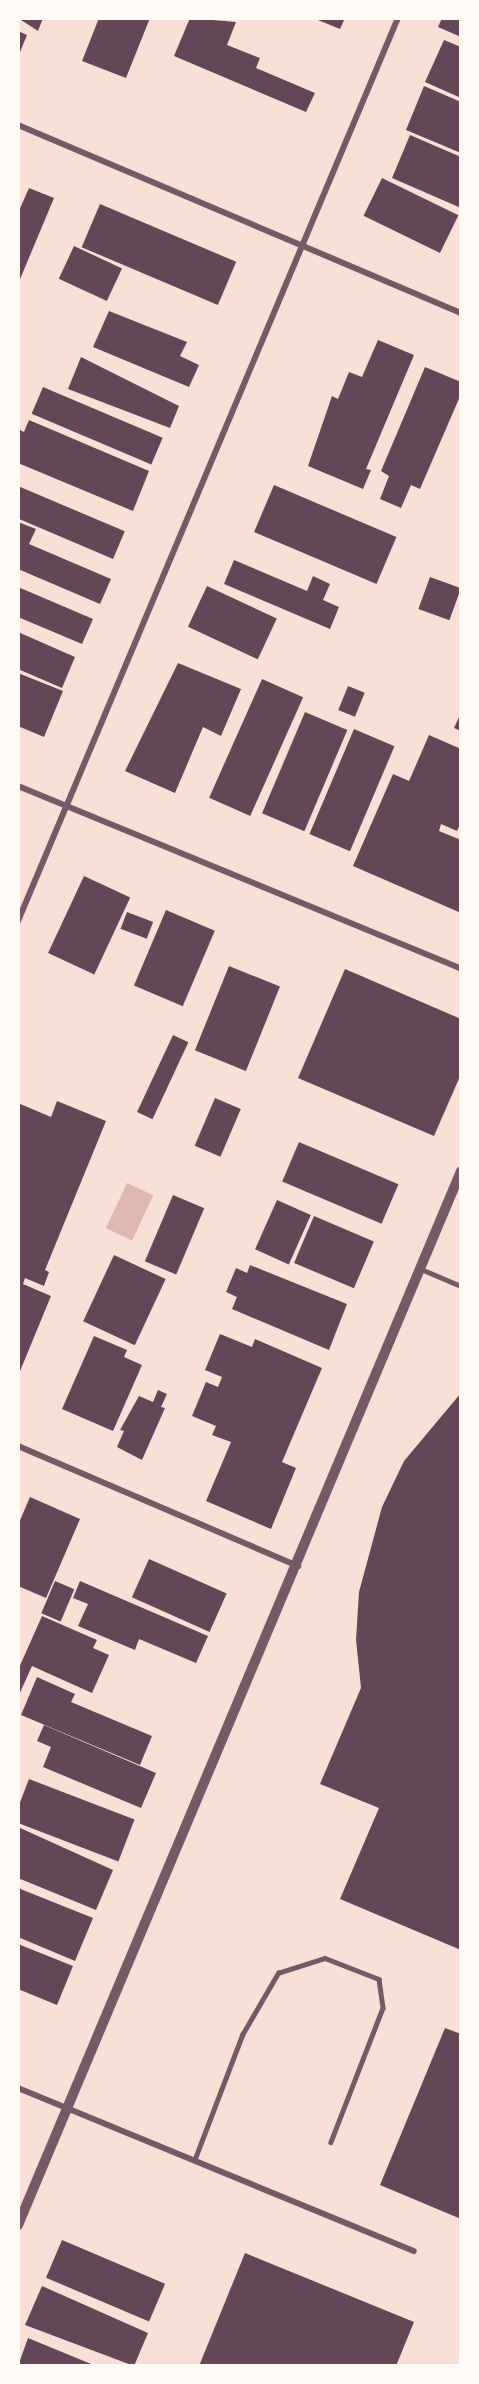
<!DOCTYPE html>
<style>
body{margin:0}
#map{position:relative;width:479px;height:2384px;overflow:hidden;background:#f7e1d7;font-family:"DejaVu Sans",sans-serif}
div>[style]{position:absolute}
.water>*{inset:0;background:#dcb8b0;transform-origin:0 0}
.building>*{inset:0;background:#644757;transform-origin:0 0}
.service>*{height:4.5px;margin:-2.25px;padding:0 2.25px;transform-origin:2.25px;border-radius:2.25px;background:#755966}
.minor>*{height:6px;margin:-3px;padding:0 3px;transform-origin:3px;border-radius:3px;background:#755966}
.tertiary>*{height:10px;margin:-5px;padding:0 5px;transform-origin:5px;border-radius:5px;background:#755966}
span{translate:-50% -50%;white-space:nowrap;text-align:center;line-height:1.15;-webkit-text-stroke:5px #fffaf5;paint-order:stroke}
.frame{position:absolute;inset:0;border:20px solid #fffaf5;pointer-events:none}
</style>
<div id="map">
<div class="water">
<i style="left:127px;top:1183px;width:29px;height:50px;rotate:25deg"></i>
</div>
<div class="building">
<i style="clip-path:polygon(18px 18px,43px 18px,38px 31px)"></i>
<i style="clip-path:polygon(99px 18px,150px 18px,126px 78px,82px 61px)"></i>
<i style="clip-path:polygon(190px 18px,236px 22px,227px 45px,260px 58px,256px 68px,315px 93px,306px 112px,174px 56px)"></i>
<i style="clip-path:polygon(313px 18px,345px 18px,340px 29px)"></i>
<i style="clip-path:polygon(442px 18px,461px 18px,461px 37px,438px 27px)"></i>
<i style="clip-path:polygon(18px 31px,27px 35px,18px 57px)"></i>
<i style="clip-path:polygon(444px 40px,461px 47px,461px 98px,425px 82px)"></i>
<i style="clip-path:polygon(424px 86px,461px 102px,461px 153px,406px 130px)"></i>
<i style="clip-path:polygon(410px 135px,461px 157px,461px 208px,392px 178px)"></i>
<i style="left:382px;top:178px;width:85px;height:42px;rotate:26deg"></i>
<i style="clip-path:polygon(29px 188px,54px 198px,18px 284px,18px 213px)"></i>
<i style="left:100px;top:204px;width:148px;height:47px;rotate:23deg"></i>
<i style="left:74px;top:246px;width:53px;height:36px;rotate:25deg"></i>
<i style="clip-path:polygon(109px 311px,187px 342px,180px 356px,199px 365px,189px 387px,93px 347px)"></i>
<i style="clip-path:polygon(378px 340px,414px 355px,366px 469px,371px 470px,363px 489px,308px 466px,332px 396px,338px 399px,349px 372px,362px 377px)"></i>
<i style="clip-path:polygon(81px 357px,179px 406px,170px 428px,68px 389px)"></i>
<i style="clip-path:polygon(425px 367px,461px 382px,461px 394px,420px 489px,411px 485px,401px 508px,380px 499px,389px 476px,381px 471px)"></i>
<i style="left:43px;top:387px;width:130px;height:29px;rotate:23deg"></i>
<i style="clip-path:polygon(29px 420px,149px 471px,133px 511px,18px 463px,18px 429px,24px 432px)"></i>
<i style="left:274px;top:485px;width:133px;height:51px;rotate:23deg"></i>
<i style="left:18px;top:486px;width:116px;height:30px;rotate:23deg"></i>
<i style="clip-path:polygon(18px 522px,36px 529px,29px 544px,111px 579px,100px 604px,18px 569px)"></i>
<i style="clip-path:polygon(234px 560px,307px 591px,313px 576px,330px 584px,323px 600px,339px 607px,330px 629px,224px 584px)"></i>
<i style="left:430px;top:577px;width:33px;height:34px;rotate:20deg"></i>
<i style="left:207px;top:586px;width:77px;height:45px;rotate:25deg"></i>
<i style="clip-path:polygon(18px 587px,93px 619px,82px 644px,18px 617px)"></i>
<i style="clip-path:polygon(18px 632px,75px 657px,62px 688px,18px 669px)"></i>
<i style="clip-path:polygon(178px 663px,241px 689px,221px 736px,203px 727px,175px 793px,125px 771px)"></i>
<i style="clip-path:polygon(18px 673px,63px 691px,44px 737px,18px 726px)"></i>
<i style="left:262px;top:679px;width:45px;height:130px;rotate:24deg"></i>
<i style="left:348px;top:686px;width:18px;height:26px;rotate:22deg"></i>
<i style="left:305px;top:712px;width:46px;height:110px;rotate:23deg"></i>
<i style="clip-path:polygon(461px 713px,461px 731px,454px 728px)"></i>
<i style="left:354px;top:729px;width:44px;height:114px;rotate:23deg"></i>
<i style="clip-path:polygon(429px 735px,461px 749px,461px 822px,457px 831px,441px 824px,439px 831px,461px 840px,461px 913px,353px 866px,393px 774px,409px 781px)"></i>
<i style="left:84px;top:876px;width:51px;height:85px;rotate:25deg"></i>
<i style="left:166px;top:910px;width:53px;height:82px;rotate:23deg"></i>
<i style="left:127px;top:912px;width:28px;height:18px;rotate:21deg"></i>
<i style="left:229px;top:966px;width:55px;height:91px;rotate:22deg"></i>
<i style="clip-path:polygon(345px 969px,461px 1019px,461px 1074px,434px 1136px,298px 1078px)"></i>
<i style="left:173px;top:1035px;width:17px;height:85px;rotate:25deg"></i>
<i style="left:215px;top:1098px;width:28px;height:52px;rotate:23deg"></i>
<i style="clip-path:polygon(57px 1101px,106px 1121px,45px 1270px,49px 1272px,44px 1286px,25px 1278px,23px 1284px,51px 1296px,18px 1376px,18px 1103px,51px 1117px)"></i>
<i style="left:299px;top:1142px;width:108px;height:43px;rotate:23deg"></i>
<i style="left:173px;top:1195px;width:34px;height:72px;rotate:23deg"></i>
<i style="left:277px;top:1200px;width:37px;height:54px;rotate:24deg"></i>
<i style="left:314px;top:1216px;width:65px;height:51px;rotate:23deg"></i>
<i style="left:114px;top:1255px;width:57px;height:73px;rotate:25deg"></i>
<i style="clip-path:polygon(250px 1265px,347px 1304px,329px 1350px,232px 1309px,237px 1297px,226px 1292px,236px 1268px,247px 1273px)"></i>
<i style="clip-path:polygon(220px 1334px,252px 1347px,255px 1339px,322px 1368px,282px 1462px,296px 1468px,271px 1529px,206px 1501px,231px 1442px,212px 1435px,216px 1426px,192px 1416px,206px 1382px,218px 1387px,222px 1377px,205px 1370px)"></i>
<i style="clip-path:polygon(94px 1336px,127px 1350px,124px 1357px,142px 1365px,113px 1431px,62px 1409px)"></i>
<i style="clip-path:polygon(158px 1390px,167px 1394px,161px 1407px,165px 1408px,142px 1460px,117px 1447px,124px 1431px,120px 1430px,139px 1396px,153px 1402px)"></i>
<i style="clip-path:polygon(461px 1393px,461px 1950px,340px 1899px,379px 1808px,320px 1784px,361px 1688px,356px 1640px,359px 1592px,382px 1507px,404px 1461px)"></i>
<i style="clip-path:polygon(30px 1497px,80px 1519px,46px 1598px,18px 1586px,18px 1525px)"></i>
<i style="left:149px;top:1559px;width:85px;height:42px;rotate:24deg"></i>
<i style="left:55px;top:1581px;width:21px;height:35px;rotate:23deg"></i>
<i style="clip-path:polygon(80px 1581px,208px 1636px,196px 1663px,139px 1639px,135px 1650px,78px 1626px,88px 1604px,73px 1598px)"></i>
<i style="clip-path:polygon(42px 1616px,97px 1640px,93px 1648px,109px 1655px,92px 1693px,32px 1666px,18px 1697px,18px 1670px)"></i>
<i style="clip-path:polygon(37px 1677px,75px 1694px,71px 1702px,152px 1736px,140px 1765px,21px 1715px)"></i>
<i style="clip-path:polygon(44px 1725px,156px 1773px,141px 1808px,43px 1767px,51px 1747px,37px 1741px)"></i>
<i style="left:29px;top:1779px;width:113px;height:45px;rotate:21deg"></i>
<i style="clip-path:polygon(18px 1827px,113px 1870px,96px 1910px,18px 1878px)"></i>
<i style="clip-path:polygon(18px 1888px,93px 1918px,75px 1961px,18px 1937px)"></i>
<i style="clip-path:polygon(18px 1944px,73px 1966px,57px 2005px,18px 1989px)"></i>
<i style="clip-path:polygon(445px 2028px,461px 2034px,461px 2219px,380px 2185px)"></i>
<i style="left:62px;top:2240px;width:112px;height:41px;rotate:23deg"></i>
<i style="clip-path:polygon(245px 2253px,414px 2322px,396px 2366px,199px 2366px)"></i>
<i style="clip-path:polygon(42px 2286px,148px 2333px,134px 2366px,25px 2325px)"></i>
<i style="clip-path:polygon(28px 2338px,96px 2366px,18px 2366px)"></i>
</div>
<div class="service">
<i style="left:421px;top:1269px;width:43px;rotate:23deg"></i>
<i style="left:194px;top:2161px;width:135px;rotate:-69.1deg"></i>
<i style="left:242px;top:2035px;width:72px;rotate:-59.9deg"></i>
<i style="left:278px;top:1973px;width:49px;rotate:-17.7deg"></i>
<i style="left:325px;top:1958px;width:58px;rotate:21.3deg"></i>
<i style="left:379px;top:1979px;width:29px;rotate:82deg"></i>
<i style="left:383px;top:2008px;width:144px;rotate:111.2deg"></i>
</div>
<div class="minor">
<i style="left:18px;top:125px;width:481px;rotate:23deg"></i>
<i style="left:18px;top:786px;width:479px;rotate:22.4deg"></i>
<i style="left:18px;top:921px;width:980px;rotate:-67.18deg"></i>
<i style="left:18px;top:1446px;width:305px;rotate:23.2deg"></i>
<i style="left:18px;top:2088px;width:428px;rotate:22.4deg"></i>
</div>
<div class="tertiary">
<i style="left:18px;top:2225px;width:1143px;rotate:-67.2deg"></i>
</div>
<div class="frame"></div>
</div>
